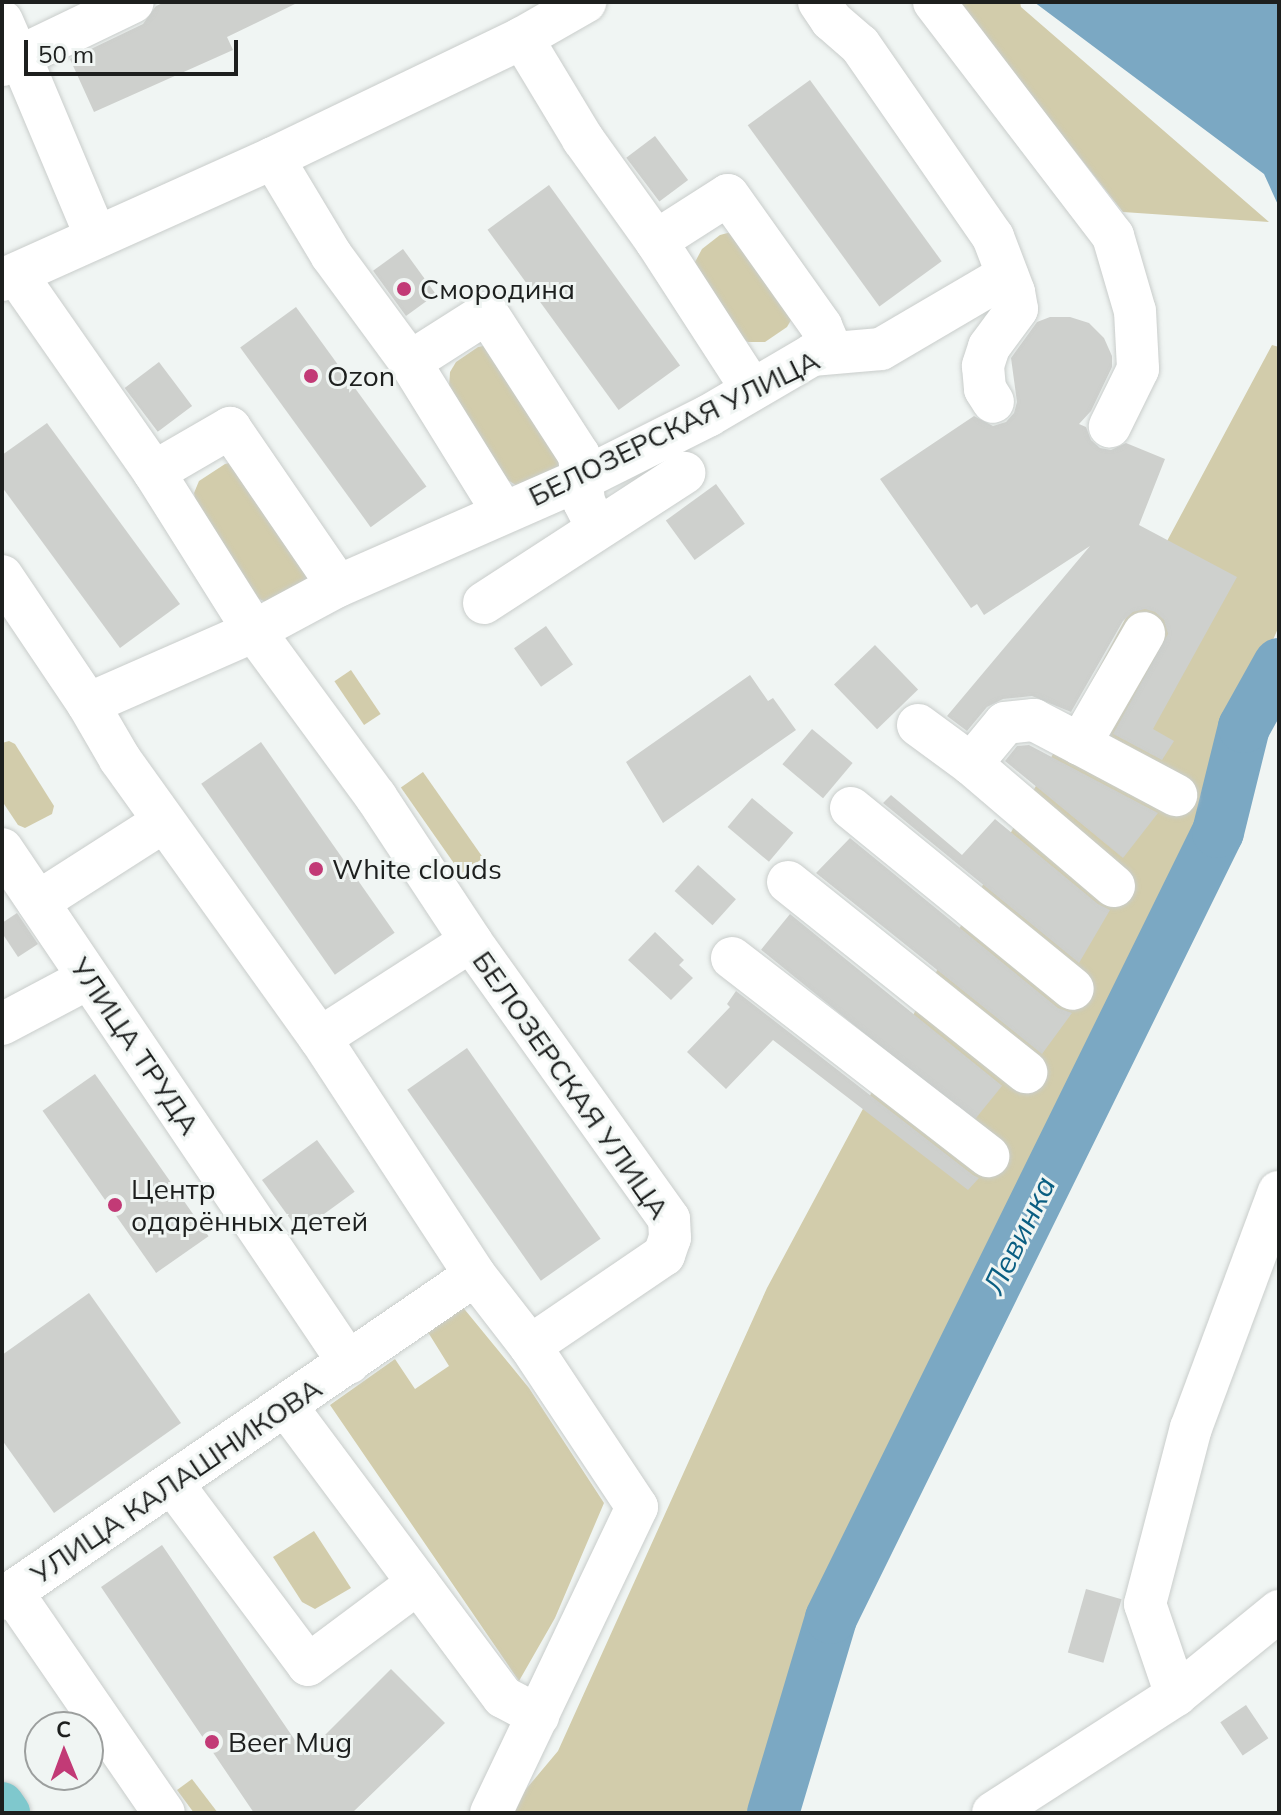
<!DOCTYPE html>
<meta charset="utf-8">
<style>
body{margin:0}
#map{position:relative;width:1281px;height:1815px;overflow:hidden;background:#f0f5f3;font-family:Mulish,sans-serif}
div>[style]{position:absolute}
.green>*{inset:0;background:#d2ccab;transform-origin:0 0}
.water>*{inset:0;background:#7ba8c3}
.river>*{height:52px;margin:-26px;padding:0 26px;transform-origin:26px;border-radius:26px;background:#7ba8c3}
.building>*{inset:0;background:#ced0cd;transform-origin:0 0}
.roads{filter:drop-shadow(0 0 2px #c9cdcb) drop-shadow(0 0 2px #c9cdcb)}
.minor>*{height:42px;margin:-21px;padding:0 21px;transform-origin:21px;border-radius:21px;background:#fff}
.major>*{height:44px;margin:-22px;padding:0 22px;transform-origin:22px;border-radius:22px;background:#7fc8cd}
.dots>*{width:22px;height:22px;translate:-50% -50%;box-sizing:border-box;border:4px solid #f0f5f3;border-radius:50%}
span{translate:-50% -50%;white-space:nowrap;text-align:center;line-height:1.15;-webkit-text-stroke:6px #f0f5f3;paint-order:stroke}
.poi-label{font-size:28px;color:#1d1f1e}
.left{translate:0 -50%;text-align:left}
.street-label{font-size:28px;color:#1d1f1e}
.water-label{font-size:30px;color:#0a5e82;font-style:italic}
.frame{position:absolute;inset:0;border:4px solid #1d1f1e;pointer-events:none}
.north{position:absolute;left:24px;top:1711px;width:80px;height:80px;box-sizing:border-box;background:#f0f5f3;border:2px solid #9c9f9e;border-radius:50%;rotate:359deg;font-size:22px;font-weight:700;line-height:32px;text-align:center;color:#1d1f1e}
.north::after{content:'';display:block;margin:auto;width:28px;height:36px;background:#c23a76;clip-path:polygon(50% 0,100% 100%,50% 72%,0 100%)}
.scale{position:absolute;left:24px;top:40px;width:214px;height:36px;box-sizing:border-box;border:4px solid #1d1f1e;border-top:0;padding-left:10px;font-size:24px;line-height:28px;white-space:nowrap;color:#1d1f1e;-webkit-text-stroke:6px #f0f5f3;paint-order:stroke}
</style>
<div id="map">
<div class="green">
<i style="clip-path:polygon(957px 2px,1020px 2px,1021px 7px,1269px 222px,1123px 212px)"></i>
<i style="clip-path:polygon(735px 231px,794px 315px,787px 327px,765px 342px,748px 342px,735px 334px,698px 278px,695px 262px,702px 249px,720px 235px)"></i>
<i style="clip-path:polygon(488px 345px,564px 462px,557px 475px,519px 487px,506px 479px,449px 387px,450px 372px,456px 362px,478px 347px)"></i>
<i style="clip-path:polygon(1272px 345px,1279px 347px,1279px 626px,790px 1761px,773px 1813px,506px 1813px,558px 1751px,767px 1288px)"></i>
<i style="clip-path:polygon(238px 461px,314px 581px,268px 603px,257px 598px,197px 509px,194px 493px,199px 481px,225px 464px)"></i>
<i style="left:351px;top:670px;width:53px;height:20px;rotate:56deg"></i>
<i style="clip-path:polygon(9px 741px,15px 744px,54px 806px,52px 814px,25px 828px,18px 825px,2px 801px,2px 743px)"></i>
<i style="left:423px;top:772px;width:105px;height:27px;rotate:55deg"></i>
<i style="clip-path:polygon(461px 1305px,529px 1388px,604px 1503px,555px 1618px,519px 1681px,330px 1405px,395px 1359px,415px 1389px,449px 1366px,426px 1329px)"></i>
<i style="clip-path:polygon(314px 1531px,351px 1588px,315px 1609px,302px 1602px,273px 1557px)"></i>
<i style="clip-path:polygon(192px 1779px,218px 1813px,194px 1813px,177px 1790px)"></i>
</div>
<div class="water">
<i style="clip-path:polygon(1034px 2px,1279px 2px,1279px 207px,1264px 174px)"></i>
</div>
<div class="river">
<i style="left:773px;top:1813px;width:203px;rotate:-73.4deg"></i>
<i style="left:831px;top:1618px;width:876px;rotate:-63.79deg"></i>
<i style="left:1218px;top:832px;width:108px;rotate:-76.1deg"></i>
<i style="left:1244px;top:727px;width:72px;rotate:-60.9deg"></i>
</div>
<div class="building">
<i style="clip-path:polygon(165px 2px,299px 2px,227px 37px,233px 50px,94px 112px,70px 59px,143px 24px,156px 6px)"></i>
<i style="left:810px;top:80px;width:224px;height:77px;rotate:54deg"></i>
<i style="left:655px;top:136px;width:55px;height:36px;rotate:53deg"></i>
<i style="left:549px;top:185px;width:223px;height:76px;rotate:54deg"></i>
<i style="left:403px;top:249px;width:56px;height:37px;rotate:54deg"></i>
<i style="left:296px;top:307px;width:222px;height:69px;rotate:54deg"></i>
<i style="clip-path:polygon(1050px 317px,1070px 317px,1089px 323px,1104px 338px,1112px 356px,1112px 367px,1091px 411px,1079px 424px,1086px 427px,1091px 440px,1100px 448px,1111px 450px,1126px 443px,1165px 459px,1139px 525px,1237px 577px,1153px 729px,1174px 741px,1162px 760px,1113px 734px,1168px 634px,1164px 620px,1155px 612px,1145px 609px,1133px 612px,1123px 621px,1071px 712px,1032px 696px,1003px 699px,987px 707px,967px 731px,947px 716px,1090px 546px,984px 615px,977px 604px,971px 608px,880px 479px,974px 416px,993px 426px,1006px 422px,1014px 413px,1017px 402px,1011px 358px,1037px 322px)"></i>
<i style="left:159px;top:362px;width:55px;height:43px;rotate:53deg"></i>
<i style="clip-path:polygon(47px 423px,180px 604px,120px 648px,2px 487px,2px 455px)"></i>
<i style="left:716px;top:484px;width:49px;height:62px;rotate:54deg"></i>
<i style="left:546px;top:626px;width:47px;height:39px;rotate:55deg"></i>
<i style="left:875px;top:645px;width:62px;height:57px;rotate:46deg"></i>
<i style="clip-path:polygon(750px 675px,768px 701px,773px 698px,796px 730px,663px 823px,626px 762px)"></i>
<i style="left:812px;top:729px;width:53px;height:46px;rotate:40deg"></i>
<i style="left:261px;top:742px;width:233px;height:73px;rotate:55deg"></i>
<i style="clip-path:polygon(1029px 745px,1158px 813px,1123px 858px,1005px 761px,1017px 746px)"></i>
<i style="clip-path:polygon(891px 795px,962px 855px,995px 819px,1098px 904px,1110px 910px,1079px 963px,883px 803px)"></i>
<i style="left:752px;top:798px;width:54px;height:38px;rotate:40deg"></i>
<i style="clip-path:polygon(850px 838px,1058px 1008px,1072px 1013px,1042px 1054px,816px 873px)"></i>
<i style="left:698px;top:865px;width:51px;height:35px;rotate:42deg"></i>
<i style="clip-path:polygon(17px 913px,38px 944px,18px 957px,2px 933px,2px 923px)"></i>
<i style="left:790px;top:914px;width:273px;height:46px;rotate:39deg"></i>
<i style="clip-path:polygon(655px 932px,684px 960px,679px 965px,693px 978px,671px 1000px,628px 960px)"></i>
<i style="clip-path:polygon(736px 991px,973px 1175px,979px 1178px,968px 1190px,773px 1040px,726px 1089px,687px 1052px,730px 1007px,727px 1004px)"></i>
<i style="left:467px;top:1048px;width:233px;height:73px;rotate:55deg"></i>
<i style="left:95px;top:1074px;width:198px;height:64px;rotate:55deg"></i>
<i style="left:317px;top:1140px;width:64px;height:68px;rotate:54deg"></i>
<i style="clip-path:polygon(89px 1293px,181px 1423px,54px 1513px,2px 1440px,2px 1355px)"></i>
<i style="clip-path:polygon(162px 1545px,305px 1755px,391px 1669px,445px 1723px,352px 1813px,254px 1813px,101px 1587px)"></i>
<i style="left:1086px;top:1589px;width:37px;height:66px;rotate:16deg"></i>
<i style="left:1246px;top:1705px;width:40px;height:31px;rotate:56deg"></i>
</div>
<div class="roads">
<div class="minor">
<i style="left:819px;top:2px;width:22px;rotate:56deg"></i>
<i style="left:831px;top:20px;width:38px;rotate:41deg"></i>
<i style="left:860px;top:45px;width:234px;rotate:55.3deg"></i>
<i style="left:993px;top:237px;width:59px;rotate:69.1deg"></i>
<i style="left:1014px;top:292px;width:17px;rotate:80deg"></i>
<i style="left:1017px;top:309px;width:47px;rotate:126.4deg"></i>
<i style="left:989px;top:347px;width:20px;rotate:108deg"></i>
<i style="left:983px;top:366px;width:23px;rotate:85deg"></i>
<i style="left:985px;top:389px;width:15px;rotate:58deg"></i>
<i style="left:934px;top:2px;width:295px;rotate:52.6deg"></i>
<i style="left:1113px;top:236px;width:78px;rotate:73.7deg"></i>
<i style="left:1135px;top:311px;width:58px;rotate:87deg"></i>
<i style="left:1138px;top:369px;width:64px;rotate:116.2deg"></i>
<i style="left:2px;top:21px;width:40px;rotate:66.6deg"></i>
<i style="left:522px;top:38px;width:118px;rotate:58.9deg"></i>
<i style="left:583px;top:139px;width:125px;rotate:54.4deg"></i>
<i style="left:656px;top:241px;width:175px;rotate:57.1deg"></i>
<i style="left:20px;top:56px;width:196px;rotate:67.2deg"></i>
<i style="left:2px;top:65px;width:145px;rotate:-25.7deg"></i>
<i style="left:273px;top:158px;width:114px;rotate:59deg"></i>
<i style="left:332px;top:256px;width:132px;rotate:53.7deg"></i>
<i style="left:410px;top:362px;width:176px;rotate:58.2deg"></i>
<i style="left:656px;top:241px;width:85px;rotate:-32.6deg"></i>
<i style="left:728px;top:195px;width:161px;rotate:54.6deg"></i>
<i style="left:821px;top:326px;width:26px;rotate:67deg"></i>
<i style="left:2px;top:280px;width:297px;rotate:-24.2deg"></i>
<i style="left:273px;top:158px;width:276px;rotate:-25.7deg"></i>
<i style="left:522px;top:38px;width:73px;rotate:-29.7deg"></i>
<i style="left:410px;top:362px;width:91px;rotate:-32.5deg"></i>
<i style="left:487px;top:313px;width:169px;rotate:57.1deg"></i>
<i style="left:579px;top:455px;width:47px;rotate:83.9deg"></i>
<i style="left:584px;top:502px;width:29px;rotate:63deg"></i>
<i style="left:154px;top:472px;width:88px;rotate:-30.1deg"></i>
<i style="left:230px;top:428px;width:191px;rotate:55.6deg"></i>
<i style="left:2px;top:576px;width:154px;rotate:56.1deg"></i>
<i style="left:88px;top:704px;width:64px;rotate:59.8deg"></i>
<i style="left:120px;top:759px;width:343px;rotate:54.4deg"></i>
<i style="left:320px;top:1038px;width:283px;rotate:56.8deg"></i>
<i style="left:475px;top:1275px;width:90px;rotate:52.2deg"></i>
<i style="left:530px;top:1346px;width:162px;rotate:-34.2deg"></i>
<i style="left:664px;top:1255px;width:18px;rotate:-71deg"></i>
<i style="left:670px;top:1238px;width:19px;rotate:-93deg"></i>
<i style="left:669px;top:1219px;width:341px;rotate:-125.5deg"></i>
<i style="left:471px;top:941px;width:173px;rotate:-123.4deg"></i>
<i style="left:376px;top:797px;width:206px;rotate:-126.3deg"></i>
<i style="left:254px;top:631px;width:188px;rotate:-122.2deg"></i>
<i style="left:154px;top:472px;width:241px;rotate:-124.9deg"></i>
<i style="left:484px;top:603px;width:239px;rotate:-33deg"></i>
<i style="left:88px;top:704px;width:181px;rotate:-23.7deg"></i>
<i style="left:254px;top:631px;width:95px;rotate:-28.2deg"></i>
<i style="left:338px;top:586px;width:266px;rotate:-23.7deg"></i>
<i style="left:582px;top:479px;width:141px;rotate:-26.6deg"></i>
<i style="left:708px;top:416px;width:121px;rotate:-30.4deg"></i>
<i style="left:812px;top:355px;width:69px;rotate:-5deg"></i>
<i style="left:881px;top:349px;width:146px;rotate:-30.4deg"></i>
<i style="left:918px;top:725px;width:66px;rotate:36.3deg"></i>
<i style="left:971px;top:764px;width:188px;rotate:40.5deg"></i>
<i style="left:1080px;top:744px;width:109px;rotate:28deg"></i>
<i style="left:971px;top:764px;width:53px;rotate:-50.3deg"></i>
<i style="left:1005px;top:723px;width:29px;rotate:-6deg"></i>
<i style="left:1034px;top:720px;width:52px;rotate:27.6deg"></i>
<i style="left:1080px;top:744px;width:128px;rotate:-60deg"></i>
<i style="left:851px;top:808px;width:286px;rotate:39.2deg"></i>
<i style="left:2px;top:849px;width:620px;rotate:55.98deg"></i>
<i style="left:788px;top:882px;width:305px;rotate:38.6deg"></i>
<i style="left:38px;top:902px;width:148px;rotate:-32.6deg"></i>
<i style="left:732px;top:958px;width:324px;rotate:37.7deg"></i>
<i style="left:2px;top:1024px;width:98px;rotate:-27.9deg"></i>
<i style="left:320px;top:1038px;width:179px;rotate:-32.7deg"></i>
<i style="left:172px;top:1483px;width:227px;rotate:53.2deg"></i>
<i style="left:308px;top:1665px;width:137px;rotate:-36.7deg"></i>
<i style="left:418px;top:1583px;width:221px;rotate:-126.7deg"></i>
<i style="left:418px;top:1583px;width:142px;rotate:53.3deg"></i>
<i style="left:503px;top:1697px;width:40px;rotate:28deg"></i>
<i style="left:12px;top:1592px;width:268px;rotate:55.5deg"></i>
<i style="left:2px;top:1599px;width:573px;rotate:-34.41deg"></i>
<i style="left:1176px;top:1695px;width:96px;rotate:-108.8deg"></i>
<i style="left:1145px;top:1604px;width:182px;rotate:-75.4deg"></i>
<i style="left:1191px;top:1428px;width:252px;rotate:-69.6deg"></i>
<i style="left:491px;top:1813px;width:339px;rotate:-64.5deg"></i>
<i style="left:637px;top:1507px;width:193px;rotate:-123.6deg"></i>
<i style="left:993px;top:1813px;width:218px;rotate:-32.8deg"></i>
<i style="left:1176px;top:1695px;width:133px;rotate:-39.2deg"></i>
</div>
<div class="major">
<i style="left:2px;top:1804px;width:11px;rotate:56deg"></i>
</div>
</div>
<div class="dots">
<i style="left:404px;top:289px;background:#c23a76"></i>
<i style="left:311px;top:376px;background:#c23a76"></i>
<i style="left:316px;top:869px;background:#c23a76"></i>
<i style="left:115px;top:1205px;background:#c23a76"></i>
<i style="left:212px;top:1742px;background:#c23a76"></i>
</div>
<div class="poi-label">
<span class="left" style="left:420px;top:289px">Смородина</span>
<span class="left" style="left:327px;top:376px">Ozon</span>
<span class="left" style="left:332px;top:869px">White clouds</span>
<span class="left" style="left:131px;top:1205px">Центр<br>одарённых детей</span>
<span class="left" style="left:228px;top:1742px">Beer Mug</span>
</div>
<div class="street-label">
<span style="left:674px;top:428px;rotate:-26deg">БЕЛОЗЕРСКАЯ УЛИЦА</span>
<span style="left:135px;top:1046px;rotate:56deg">УЛИЦА ТРУДА</span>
<span style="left:571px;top:1085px;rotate:55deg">БЕЛОЗЕРСКАЯ УЛИЦА</span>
<span style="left:176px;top:1481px;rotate:-34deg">УЛИЦА КАЛАШНИКОВА</span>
</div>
<div class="water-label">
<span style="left:1019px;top:1235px;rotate:-64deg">Левинка</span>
</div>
<div class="frame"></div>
<div class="north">С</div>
<div class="scale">50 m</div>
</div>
